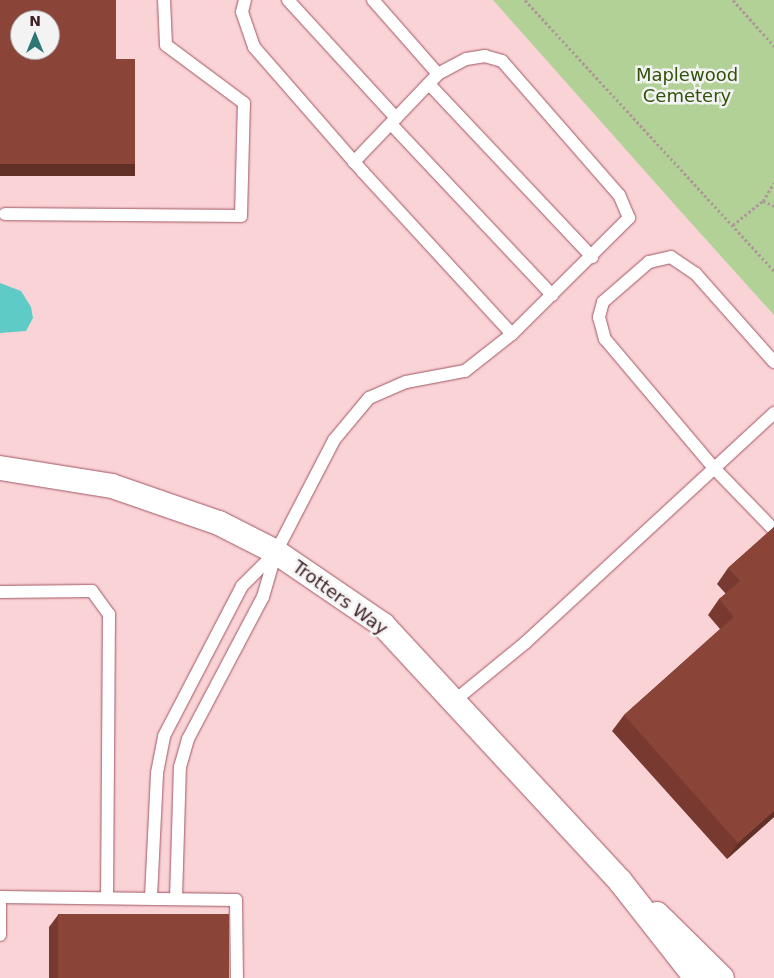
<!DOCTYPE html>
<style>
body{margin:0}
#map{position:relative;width:774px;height:978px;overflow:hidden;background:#f3e1e3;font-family:"DejaVu Sans",sans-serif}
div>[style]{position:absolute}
.built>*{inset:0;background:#fad3d7}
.green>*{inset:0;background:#b2d197}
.water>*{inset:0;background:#5fcbc6}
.path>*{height:3px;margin-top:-1.5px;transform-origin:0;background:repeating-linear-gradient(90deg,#af979a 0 2.5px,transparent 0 5px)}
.roads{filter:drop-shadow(0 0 1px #a15762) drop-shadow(0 0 1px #a15762)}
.lane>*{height:12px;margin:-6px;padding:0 6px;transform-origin:6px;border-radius:6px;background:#fff}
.street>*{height:24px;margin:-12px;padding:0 12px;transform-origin:12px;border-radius:12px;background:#fff}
.wall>*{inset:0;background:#783a30}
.shaded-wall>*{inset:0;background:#613027;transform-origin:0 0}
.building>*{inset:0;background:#8b4438;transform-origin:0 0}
span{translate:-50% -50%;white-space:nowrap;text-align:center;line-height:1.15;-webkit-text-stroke:5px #f3f3f3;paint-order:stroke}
.park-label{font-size:18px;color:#325209}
.street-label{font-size:18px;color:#412126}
.north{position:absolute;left:10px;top:10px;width:50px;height:50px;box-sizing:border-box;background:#f3f3f3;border:1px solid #ac9fa1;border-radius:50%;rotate:0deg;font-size:14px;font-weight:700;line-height:20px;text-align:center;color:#412126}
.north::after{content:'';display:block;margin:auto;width:18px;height:22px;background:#2c7673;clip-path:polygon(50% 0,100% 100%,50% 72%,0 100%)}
</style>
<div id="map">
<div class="built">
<i style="clip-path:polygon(evenodd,0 0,493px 0,774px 315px,774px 978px,0 978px,0 0,20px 20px,50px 20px,50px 50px,20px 50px,20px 20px)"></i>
</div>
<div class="green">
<i style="clip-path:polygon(493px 0,774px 0,774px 315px,683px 214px)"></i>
</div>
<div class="water">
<i style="clip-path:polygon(0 283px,21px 291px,31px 307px,33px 318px,26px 331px,0 333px)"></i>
</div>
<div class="path">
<i style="left:525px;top:0;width:368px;rotate:47.4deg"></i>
<i style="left:733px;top:0;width:62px;rotate:48.3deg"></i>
<i style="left:763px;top:201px;width:21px;rotate:-59deg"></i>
<i style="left:733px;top:225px;width:38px;rotate:-39deg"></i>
<i style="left:763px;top:201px;width:12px;rotate:24deg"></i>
</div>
<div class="roads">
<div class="lane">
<i style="left:245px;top:0;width:12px;rotate:104deg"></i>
<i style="left:242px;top:12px;width:37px;rotate:71deg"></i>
<i style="left:254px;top:47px;width:166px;rotate:48.9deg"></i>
<i style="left:363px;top:172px;width:220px;rotate:47.4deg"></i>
<i style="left:512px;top:334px;width:165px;rotate:-44.8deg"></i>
<i style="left:629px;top:218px;width:25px;rotate:-113deg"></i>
<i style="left:619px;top:195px;width:178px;rotate:-131.1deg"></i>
<i style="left:502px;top:61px;width:18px;rotate:-164deg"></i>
<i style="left:485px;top:56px;width:19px;rotate:171deg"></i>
<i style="left:466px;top:59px;width:32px;rotate:152deg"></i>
<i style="left:438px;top:74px;width:122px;rotate:133.7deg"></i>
<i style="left:288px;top:0;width:160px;rotate:47.5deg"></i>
<i style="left:373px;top:0;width:98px;rotate:48.7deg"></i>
<i style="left:429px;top:84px;width:238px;rotate:46.7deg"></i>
<i style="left:391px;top:124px;width:235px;rotate:46.7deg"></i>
<i style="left:5px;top:214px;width:236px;rotate:0.5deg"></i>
<i style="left:241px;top:216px;width:113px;rotate:-88.5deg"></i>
<i style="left:244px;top:103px;width:97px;rotate:-143.4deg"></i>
<i style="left:166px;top:45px;width:45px;rotate:-92.5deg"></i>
<i style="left:774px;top:362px;width:118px;rotate:-131.6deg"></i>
<i style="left:696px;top:274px;width:30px;rotate:-146deg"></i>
<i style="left:671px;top:257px;width:23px;rotate:167deg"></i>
<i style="left:649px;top:262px;width:61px;rotate:139deg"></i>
<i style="left:603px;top:302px;width:16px;rotate:105deg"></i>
<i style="left:599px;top:317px;width:23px;rotate:75deg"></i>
<i style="left:605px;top:339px;width:169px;rotate:49.8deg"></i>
<i style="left:714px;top:468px;width:86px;rotate:45.9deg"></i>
<i style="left:0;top:592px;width:92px;rotate:-0.6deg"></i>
<i style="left:92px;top:591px;width:29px;rotate:54deg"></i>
<i style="left:109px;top:614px;width:283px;rotate:90.4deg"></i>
<i style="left:454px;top:701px;width:93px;rotate:-39.3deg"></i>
<i style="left:526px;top:642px;width:338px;rotate:-42.7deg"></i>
<i style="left:0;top:897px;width:236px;rotate:0.7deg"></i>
<i style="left:236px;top:900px;width:78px;rotate:89.3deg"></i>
<i style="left:151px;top:897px;width:124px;rotate:-87.2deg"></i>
<i style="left:157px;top:773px;width:38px;rotate:-79deg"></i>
<i style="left:164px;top:736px;width:169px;rotate:-62.5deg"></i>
<i style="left:242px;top:586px;width:45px;rotate:-45deg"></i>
<i style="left:176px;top:899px;width:132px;rotate:-88.3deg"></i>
<i style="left:180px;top:767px;width:29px;rotate:-74deg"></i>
<i style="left:188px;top:739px;width:161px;rotate:-62.2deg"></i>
<i style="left:263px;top:597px;width:47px;rotate:-73.9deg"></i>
<i style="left:276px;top:552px;width:126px;rotate:-62.6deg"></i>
<i style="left:334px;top:440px;width:55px;rotate:-50.2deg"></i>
<i style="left:369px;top:398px;width:40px;rotate:-23.4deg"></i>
<i style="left:406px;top:382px;width:60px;rotate:-10.6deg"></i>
<i style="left:465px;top:371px;width:60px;rotate:-38.2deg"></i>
<i style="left:0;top:935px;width:38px;rotate:-90deg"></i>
</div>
<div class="street">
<i style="left:0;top:468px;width:113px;rotate:9.1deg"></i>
<i style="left:112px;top:486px;width:113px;rotate:19.1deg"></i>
<i style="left:219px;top:523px;width:64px;rotate:27deg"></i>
<i style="left:276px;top:552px;width:130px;rotate:34.3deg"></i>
<i style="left:383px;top:625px;width:349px;rotate:47.2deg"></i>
<i style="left:620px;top:881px;width:123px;rotate:51.9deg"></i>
<i style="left:657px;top:914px;width:91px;rotate:44.6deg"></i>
</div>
</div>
<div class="wall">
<i style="clip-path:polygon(774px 527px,774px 817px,727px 859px,612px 731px,624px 715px,720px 629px,708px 615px,719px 599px,726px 594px,717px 584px,728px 568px)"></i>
<i style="clip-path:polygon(58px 915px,229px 978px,49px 978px,49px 927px)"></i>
</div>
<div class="shaded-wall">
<i style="left:0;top:164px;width:135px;height:12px"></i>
<i style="clip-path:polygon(774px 811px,774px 817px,727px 859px,738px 843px)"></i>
</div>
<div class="building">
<i style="clip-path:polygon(evenodd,0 0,116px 0,116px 59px,135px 59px,135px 164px,0 164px,0 0,20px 20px,50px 20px,50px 50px,20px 50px,20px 20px)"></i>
<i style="clip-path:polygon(774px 527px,774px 811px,738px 843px,624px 715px,734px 617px,719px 599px,740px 581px,728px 568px)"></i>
<i style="left:229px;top:914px;width:64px;height:171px;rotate:90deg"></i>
</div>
<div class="park-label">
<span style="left:687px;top:86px">Maplewood<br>Cemetery</span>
</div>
<div class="street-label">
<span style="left:340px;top:598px;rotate:36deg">Trotters Way</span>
</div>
<div class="north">N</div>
</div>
